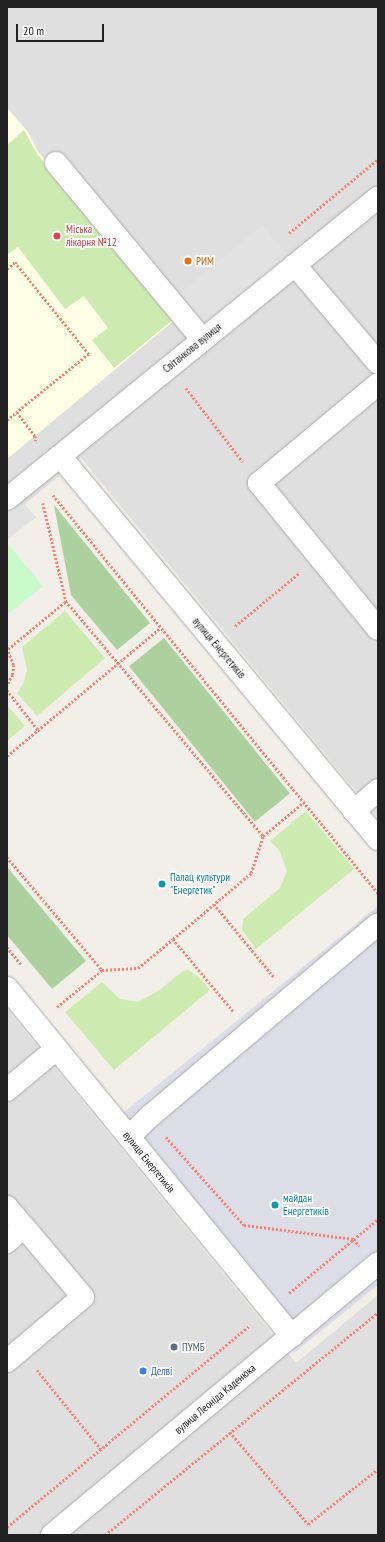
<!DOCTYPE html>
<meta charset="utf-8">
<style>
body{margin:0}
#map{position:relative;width:385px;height:1542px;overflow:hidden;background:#f2efe9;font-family:"PT Sans Narrow",sans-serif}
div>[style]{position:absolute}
.residential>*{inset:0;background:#e0dfdf}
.education>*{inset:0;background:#ffffe5}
.grass>*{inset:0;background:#cdebb0}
.forest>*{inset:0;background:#add19e;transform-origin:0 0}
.park>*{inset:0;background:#c8facc}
.parking>*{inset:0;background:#e2e2e2;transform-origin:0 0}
.plaza>*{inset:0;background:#dddde8}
.path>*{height:2.5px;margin-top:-1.25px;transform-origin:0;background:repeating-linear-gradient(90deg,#fa8072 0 2px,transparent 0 4px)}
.roads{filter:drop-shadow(0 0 1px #a9a9a9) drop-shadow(0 0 1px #a9a9a9)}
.minor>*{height:22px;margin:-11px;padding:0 11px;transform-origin:11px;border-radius:11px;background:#fff}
.dots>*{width:11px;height:11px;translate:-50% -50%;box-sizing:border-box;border:2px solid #fff;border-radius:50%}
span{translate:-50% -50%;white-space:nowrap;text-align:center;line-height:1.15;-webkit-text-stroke:3.5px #fff;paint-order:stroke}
.health-label{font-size:11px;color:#be3a42}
.left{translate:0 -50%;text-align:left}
.food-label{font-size:11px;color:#c56008}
.street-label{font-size:11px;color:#222}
.culture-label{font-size:11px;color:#0d838f}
.service-label{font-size:11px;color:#4e5e75}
.shop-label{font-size:11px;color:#366cbe}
.frame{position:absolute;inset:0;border:8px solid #222;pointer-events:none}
.scale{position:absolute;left:16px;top:24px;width:88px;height:18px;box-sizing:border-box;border:2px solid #222;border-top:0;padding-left:5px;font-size:12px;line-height:14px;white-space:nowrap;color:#222;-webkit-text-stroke:3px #fff;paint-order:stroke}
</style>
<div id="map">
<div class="residential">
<i style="clip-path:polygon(7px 7px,378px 7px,378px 818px,81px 458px,7px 519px)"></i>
<i style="clip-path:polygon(7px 1009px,296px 1363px,378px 1295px,378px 1535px,7px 1535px)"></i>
</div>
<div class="education">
<i style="clip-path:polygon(7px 108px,28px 132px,39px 153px,176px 319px,7px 459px)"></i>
</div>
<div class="grass">
<i style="clip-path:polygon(24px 130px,37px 154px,174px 319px,114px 368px,92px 340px,108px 328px,84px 296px,65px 309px,18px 247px,7px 255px,7px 145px)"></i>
<i style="clip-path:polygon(65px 611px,105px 658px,37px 716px,17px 693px,24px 682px,27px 670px,22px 647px)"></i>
<i style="clip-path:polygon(7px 705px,25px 726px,7px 741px)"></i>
<i style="clip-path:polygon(306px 811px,354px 869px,256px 949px,242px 930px,243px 919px,280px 888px,287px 871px,279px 850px,270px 841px)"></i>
<i style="clip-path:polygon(188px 970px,199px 977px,210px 990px,114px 1070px,65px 1012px,102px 982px,120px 999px,138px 1002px,158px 991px,183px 971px)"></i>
</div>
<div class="forest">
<i style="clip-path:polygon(54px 505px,150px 623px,117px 650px,71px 595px)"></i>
<i style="left:164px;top:638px;width:200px;height:45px;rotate:51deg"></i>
<i style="clip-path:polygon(7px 867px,86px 961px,52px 989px,7px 935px)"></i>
</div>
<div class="park">
<i style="clip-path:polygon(9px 545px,43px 586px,7px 615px,7px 547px)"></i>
</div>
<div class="parking">
<i style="left:262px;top:225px;width:52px;height:119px;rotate:50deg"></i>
<i style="clip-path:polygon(15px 493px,36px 517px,7px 540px,7px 499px)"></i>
</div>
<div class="plaza">
<i style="clip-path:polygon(378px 906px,378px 1285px,294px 1353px,107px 1126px)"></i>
</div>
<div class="path">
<i style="left:289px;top:233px;width:116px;rotate:-39.7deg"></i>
<i style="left:7px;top:269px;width:11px;rotate:-41deg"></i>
<i style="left:15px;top:262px;width:118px;rotate:51.2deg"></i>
<i style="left:89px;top:354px;width:92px;rotate:141.1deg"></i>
<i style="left:186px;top:388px;width:93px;rotate:52.4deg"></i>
<i style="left:7px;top:420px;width:13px;rotate:-39deg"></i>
<i style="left:17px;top:412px;width:30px;rotate:53deg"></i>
<i style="left:35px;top:436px;width:5px;rotate:79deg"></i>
<i style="left:53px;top:495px;width:514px;rotate:50.77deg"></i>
<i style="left:43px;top:503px;width:101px;rotate:76.8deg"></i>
<i style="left:66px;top:601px;width:307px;rotate:50deg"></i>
<i style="left:235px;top:626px;width:83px;rotate:-39.6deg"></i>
<i style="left:7px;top:648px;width:18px;rotate:68deg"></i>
<i style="left:14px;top:665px;width:10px;rotate:96deg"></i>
<i style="left:13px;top:675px;width:12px;rotate:121deg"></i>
<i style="left:8px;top:649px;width:75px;rotate:-39.6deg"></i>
<i style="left:7px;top:690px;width:51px;rotate:52.2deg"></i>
<i style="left:7px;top:756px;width:199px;rotate:-39.9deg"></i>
<i style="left:7px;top:857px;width:148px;rotate:49.9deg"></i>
<i style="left:214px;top:904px;width:94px;rotate:50.6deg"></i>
<i style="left:173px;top:939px;width:94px;rotate:50.2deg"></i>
<i style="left:7px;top:947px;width:22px;rotate:51deg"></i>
<i style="left:57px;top:1007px;width:58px;rotate:-39.4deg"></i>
<i style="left:102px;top:970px;width:36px;rotate:-3deg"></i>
<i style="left:138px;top:968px;width:45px;rotate:-39.6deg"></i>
<i style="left:173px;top:939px;width:102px;rotate:-40.2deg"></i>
<i style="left:251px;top:873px;width:39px;rotate:-72deg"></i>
<i style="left:263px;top:836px;width:53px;rotate:-39.7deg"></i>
<i style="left:166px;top:1137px;width:118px;rotate:48.4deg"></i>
<i style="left:244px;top:1225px;width:111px;rotate:7.3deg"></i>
<i style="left:354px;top:1239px;width:9px;rotate:54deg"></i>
<i style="left:289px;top:1293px;width:116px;rotate:-39.7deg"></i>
<i style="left:37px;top:1370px;width:102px;rotate:51deg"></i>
<i style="left:230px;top:1432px;width:121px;rotate:49.7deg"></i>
<i style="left:308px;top:1524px;width:89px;rotate:-38.2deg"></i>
<i style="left:7px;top:1527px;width:316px;rotate:-39.7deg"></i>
<i style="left:105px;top:1535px;width:353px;rotate:-39.2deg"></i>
</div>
<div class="roads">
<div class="minor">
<i style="left:56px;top:163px;width:230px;rotate:50.3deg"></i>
<i style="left:295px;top:265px;width:128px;rotate:49.7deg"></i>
<i style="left:378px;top:384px;width:155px;rotate:140.2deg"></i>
<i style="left:259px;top:483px;width:188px;rotate:50.8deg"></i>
<i style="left:60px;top:456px;width:498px;rotate:50.3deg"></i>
<i style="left:7px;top:499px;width:478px;rotate:-39.1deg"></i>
<i style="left:354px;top:811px;width:32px;rotate:-41deg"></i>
<i style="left:7px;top:988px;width:450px;rotate:50.7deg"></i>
<i style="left:7px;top:1090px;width:64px;rotate:-39.9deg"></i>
<i style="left:129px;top:1137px;width:28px;rotate:-45deg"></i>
<i style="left:149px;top:1117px;width:299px;rotate:-40.1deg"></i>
<i style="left:7px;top:1207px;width:26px;rotate:50deg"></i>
<i style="left:24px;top:1227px;width:23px;rotate:139deg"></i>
<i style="left:7px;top:1361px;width:99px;rotate:-40.1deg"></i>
<i style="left:83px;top:1297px;width:92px;rotate:-130.1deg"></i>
<i style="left:52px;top:1535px;width:425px;rotate:-39.8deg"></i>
</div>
</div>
<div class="dots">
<i style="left:57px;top:236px;background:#e0444e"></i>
<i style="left:188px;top:261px;background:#e8710a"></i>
<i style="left:162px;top:884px;background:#0f9aa8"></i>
<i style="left:275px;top:1205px;background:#0f9aa8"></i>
<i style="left:174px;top:1347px;background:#5c6f8a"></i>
<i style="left:143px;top:1371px;background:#3f7fe0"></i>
</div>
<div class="health-label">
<span class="left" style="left:66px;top:236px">Міська<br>лікарня №12</span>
</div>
<div class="food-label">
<span class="left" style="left:196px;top:261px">РИМ</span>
</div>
<div class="street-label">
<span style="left:192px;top:348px;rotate:-39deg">Світанкова вулиця</span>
<span style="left:219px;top:648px;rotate:50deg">вулиця Енергетиків</span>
<span style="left:149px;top:1162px;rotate:51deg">вулиця Енергетиків</span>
<span style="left:215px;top:1399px;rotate:-40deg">вулиця Леоніда Каденюка</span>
</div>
<div class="culture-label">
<span class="left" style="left:170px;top:884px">Палац культури<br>"Енергетик"</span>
<span class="left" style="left:283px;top:1205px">майдан<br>Енергетиків</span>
</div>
<div class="service-label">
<span class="left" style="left:182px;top:1347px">ПУМБ</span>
</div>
<div class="shop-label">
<span class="left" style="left:151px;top:1371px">Делві</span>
</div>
<div class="frame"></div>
<div class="scale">20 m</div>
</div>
